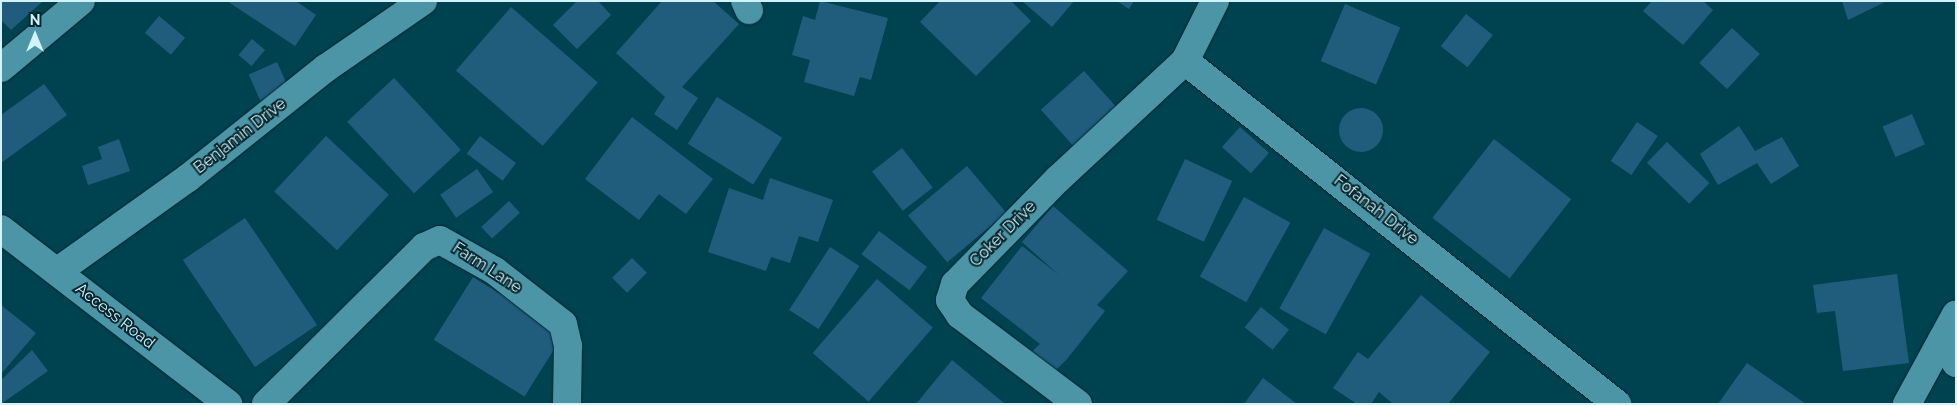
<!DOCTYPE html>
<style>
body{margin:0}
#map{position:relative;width:1957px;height:405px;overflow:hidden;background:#004350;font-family:Raleway,sans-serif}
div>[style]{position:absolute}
.building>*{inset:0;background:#205d7d;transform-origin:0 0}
.round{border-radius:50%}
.roads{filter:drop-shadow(0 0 1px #002831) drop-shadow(0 0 1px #002831)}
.minor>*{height:28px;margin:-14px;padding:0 14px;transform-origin:14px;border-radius:14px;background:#4b95a6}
span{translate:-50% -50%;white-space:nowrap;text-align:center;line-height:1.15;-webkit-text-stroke:4px #07272e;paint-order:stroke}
.street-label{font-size:16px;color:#d0f3fd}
.frame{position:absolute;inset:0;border:2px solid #d0f3fd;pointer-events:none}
.north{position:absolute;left:10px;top:10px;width:50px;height:50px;-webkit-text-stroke:4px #07272e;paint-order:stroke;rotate:0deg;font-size:14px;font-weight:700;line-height:20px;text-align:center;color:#d0f3fd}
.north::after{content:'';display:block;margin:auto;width:18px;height:22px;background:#d0f3fd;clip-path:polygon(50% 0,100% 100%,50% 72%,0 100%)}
</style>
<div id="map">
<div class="building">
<i style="clip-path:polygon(1px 1px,43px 1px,11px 30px,1px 20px)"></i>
<i style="clip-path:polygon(227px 1px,296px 1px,316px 15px,295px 46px)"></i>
<i style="clip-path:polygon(577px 1px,598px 1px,611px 15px,577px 49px,553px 25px)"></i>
<i style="clip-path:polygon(662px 1px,713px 1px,739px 24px,682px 87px,698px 98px,677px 130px,654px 114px,665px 97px,616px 53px)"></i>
<i style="clip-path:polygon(820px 1px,888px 18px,871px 80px,860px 77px,854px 96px,804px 82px,810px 60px,792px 55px,803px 16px,815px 20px)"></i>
<i style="clip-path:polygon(940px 1px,1011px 1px,1031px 21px,976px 76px,920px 22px)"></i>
<i style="clip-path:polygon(1022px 1px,1074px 1px,1052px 27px)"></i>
<i style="clip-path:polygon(1117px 1px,1134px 1px,1129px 9px)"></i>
<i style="clip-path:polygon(1652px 1px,1703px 1px,1713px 10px,1683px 45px,1643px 11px)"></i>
<i style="clip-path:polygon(1842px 1px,1887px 1px,1848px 20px)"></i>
<i style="left:1345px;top:4px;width:60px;height:62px;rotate:23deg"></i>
<i style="left:511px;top:7px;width:115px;height:84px;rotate:41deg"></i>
<i style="left:1466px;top:14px;width:34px;height:41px;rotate:38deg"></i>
<i style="left:159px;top:16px;width:34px;height:22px;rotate:40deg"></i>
<i style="left:1732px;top:28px;width:38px;height:48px;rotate:43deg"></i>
<i style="left:252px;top:39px;width:17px;height:21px;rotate:40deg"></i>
<i style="left:277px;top:62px;width:30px;height:31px;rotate:66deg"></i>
<i style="left:1084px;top:71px;width:51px;height:58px;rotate:48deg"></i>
<i style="left:394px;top:78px;width:98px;height:64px;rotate:47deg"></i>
<i style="clip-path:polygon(44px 84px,67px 115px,1px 163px,1px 115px)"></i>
<i style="left:717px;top:97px;width:77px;height:55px;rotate:32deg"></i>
<i class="round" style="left:1339px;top:108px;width:44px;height:44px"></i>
<i style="left:1912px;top:114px;width:33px;height:32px;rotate:67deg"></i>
<i style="clip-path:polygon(632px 117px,713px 179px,686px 214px,659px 194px,639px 220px,585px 179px)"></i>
<i style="left:1637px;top:122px;width:25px;height:47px;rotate:34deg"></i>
<i style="clip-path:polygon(1739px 126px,1755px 151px,1782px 137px,1799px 166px,1771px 184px,1757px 163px,1718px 185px,1700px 154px)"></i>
<i style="left:1240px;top:127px;width:39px;height:27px;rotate:42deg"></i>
<i style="left:326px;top:136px;width:86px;height:76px;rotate:43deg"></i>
<i style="left:480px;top:136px;width:45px;height:22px;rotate:37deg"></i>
<i style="clip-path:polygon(119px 139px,130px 171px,88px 185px,82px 166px,102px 159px,98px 147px)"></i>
<i style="left:1494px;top:139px;width:98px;height:100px;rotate:38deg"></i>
<i style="left:1667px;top:142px;width:59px;height:29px;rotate:44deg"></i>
<i style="left:902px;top:148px;width:50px;height:38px;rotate:52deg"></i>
<i style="left:1185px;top:159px;width:52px;height:67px;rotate:25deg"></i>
<i style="left:967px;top:166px;width:61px;height:77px;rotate:50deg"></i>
<i style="left:477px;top:169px;width:28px;height:45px;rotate:55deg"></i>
<i style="clip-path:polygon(770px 178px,833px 200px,818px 242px,799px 236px,790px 263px,771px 257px,766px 271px,708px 252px,729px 188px,763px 200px)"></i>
<i style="left:1244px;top:197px;width:53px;height:91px;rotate:29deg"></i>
<i style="left:509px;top:201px;width:16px;height:38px;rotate:47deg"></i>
<i style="clip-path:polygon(1053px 206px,1128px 271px,1097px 305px,1105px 311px,1067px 359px,1051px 375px,1027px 356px,1040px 344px,981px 298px,1022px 246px,1059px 275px,1022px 242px)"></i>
<i style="left:245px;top:218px;width:129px;height:75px;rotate:56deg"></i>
<i style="left:1324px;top:228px;width:53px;height:92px;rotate:29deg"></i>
<i style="left:879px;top:231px;width:60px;height:29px;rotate:37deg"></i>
<i style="left:830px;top:247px;width:35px;height:75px;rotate:33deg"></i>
<i style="left:632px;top:258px;width:21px;height:28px;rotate:45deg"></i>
<i style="clip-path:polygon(1897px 274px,1909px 363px,1843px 371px,1835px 311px,1817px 313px,1813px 285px)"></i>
<i style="left:473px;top:277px;width:107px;height:74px;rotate:32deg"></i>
<i style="left:877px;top:279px;width:74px;height:98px;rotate:41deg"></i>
<i style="clip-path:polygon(1421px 295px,1490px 352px,1448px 404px,1393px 404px,1379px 392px,1371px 404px,1357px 404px,1333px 388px,1358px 352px,1368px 359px)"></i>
<i style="clip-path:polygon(1px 305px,36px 333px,1px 374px)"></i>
<i style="left:1261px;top:307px;width:36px;height:26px;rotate:39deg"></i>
<i style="clip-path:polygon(32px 350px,48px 371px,1px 404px,1px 380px)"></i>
<i style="clip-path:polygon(952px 360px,1005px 404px,916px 404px)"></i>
<i style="clip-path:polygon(1747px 363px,1806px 404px,1718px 404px)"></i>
<i style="clip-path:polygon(1263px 378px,1297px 404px,1244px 404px)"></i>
</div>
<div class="roads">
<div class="minor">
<i style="left:745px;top:1px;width:10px;rotate:66deg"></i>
<i style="left:1185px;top:61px;width:552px;rotate:38.45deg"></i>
<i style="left:1px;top:68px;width:104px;rotate:-39.9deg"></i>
<i style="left:1px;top:229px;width:287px;rotate:37.6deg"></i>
<i style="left:58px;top:271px;width:160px;rotate:-35.6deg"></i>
<i style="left:188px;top:178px;width:176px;rotate:-38.6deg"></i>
<i style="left:326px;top:68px;width:118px;rotate:-34.6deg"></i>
<i style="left:1942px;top:340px;width:27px;rotate:59deg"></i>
<i style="left:266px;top:404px;width:223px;rotate:-44.8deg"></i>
<i style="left:424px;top:247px;width:17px;rotate:-24deg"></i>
<i style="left:440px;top:240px;width:63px;rotate:29.4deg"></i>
<i style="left:495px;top:271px;width:86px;rotate:37.9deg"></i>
<i style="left:563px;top:324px;width:23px;rotate:77deg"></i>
<i style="left:568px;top:346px;width:58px;rotate:91deg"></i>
<i style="left:1078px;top:404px;width:148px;rotate:-143deg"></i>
<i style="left:960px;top:315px;width:18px;rotate:-124deg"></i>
<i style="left:950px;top:300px;width:17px;rotate:-73deg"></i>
<i style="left:955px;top:284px;width:147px;rotate:-45.6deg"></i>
<i style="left:1058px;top:179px;width:173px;rotate:-42.9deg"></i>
<i style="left:1185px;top:61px;width:67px;rotate:-63.4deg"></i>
<i style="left:1907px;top:404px;width:102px;rotate:-61.4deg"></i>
</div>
</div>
<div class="street-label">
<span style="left:240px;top:136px;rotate:-38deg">Benjamin Drive</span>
<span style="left:1376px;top:210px;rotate:38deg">Fofanah Drive</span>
<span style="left:1003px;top:234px;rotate:-45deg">Coker Drive</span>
<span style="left:487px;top:268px;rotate:33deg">Farm Lane</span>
<span style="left:115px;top:316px;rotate:38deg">Access Road</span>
</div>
<div class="frame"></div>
<div class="north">N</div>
</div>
